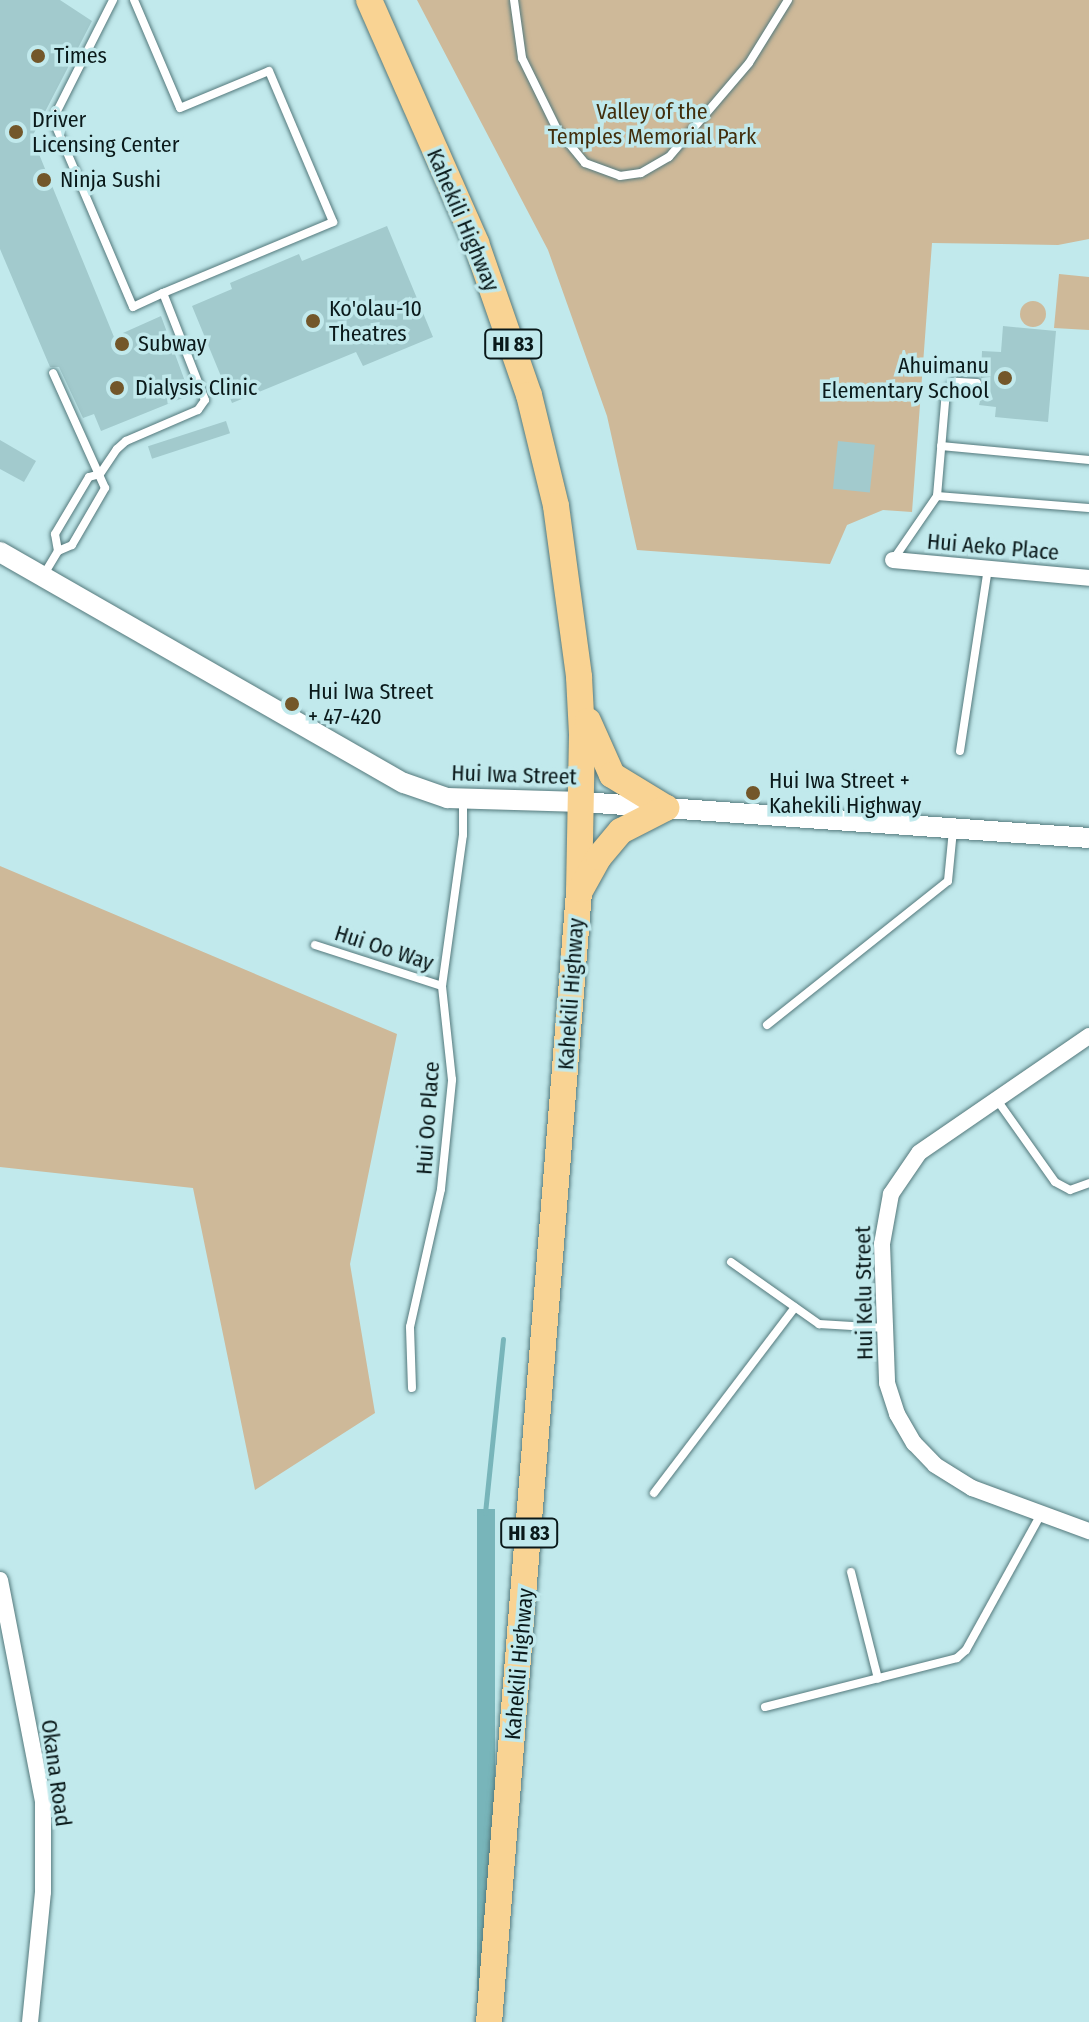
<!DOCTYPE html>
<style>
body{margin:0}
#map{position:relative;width:1089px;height:2022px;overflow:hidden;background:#c1e9ec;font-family:"Fira Sans Condensed",sans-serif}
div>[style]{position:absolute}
.green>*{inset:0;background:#ceb999}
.round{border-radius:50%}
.water>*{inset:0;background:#78b5ba;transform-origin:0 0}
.stream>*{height:5px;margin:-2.5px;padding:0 2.5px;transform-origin:2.5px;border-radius:2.5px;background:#78b5ba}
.building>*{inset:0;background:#a2cacd;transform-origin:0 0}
.roads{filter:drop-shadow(0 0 2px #54797c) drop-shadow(0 0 2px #54797c)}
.service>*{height:8px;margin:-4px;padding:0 4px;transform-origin:4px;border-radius:4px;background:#fff}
.minor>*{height:16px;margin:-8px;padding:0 8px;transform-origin:8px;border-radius:8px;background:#fff}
.tertiary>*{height:20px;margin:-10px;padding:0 10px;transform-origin:10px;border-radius:10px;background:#fff}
.primary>*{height:26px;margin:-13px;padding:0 13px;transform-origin:13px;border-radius:13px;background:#f9d393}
.dots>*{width:22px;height:22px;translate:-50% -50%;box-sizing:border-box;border:4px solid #c1e9ec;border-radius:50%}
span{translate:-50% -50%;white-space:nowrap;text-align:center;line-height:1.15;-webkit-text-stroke:7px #c1e9ec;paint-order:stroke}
.shield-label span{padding:2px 6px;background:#c1e9ec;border:2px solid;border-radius:6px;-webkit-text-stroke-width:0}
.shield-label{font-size:20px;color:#0a191a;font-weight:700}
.poi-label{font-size:22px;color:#0a191a}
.left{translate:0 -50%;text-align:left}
.right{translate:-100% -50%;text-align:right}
.park-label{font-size:22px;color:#422e0c}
.street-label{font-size:22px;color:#0a191a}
</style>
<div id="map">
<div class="green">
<i style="clip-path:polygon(417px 0,1089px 0,1089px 239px,1058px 245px,932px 243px,912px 512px,883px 510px,847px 525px,830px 564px,637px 550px,607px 416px,548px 250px)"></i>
<i style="clip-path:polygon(1059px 274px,1089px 277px,1089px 330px,1054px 328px)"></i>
<i class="round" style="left:1020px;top:301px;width:26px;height:26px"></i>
<i style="clip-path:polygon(0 866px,397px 1034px,350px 1264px,375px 1413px,255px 1490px,193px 1188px,0 1167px)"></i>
</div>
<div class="water">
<i style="left:477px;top:1509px;width:18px;height:514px"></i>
</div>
<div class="stream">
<i style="left:485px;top:1513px;width:175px;rotate:-84.1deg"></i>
</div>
<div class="building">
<i style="clip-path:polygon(0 0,60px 0,92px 21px,32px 137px,114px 337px,161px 316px,190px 395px,101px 431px,94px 414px,83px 418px,59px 367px,50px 367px,0 249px)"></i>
<i style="clip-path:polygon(387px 226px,433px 337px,363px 366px,356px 352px,232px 403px,192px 306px,232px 289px,230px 283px,299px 254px,302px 261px)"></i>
<i style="clip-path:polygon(1003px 326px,1056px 331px,1048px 422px,995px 417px,996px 407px,979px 405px,984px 384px,981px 377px,982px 351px,1001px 352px)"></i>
<i style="left:226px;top:421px;width:13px;height:82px;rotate:72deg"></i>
<i style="clip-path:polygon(0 440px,36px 461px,24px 482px,0 469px)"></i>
<i style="left:838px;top:441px;width:37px;height:48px;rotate:6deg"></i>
</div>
<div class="roads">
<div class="service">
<i style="left:134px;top:0;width:117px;rotate:66.9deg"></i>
<i style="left:180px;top:108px;width:96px;rotate:-22.6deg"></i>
<i style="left:269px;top:71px;width:164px;rotate:67deg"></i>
<i style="left:333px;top:222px;width:184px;rotate:157.3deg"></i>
<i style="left:514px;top:0;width:59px;rotate:82.1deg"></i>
<i style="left:522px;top:58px;width:79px;rotate:63.8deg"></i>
<i style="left:557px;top:129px;width:44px;rotate:50.5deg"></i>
<i style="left:585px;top:163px;width:37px;rotate:20deg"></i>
<i style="left:620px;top:176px;width:21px;rotate:-8deg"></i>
<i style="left:641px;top:173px;width:32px;rotate:-30deg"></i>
<i style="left:669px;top:157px;width:123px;rotate:-49.6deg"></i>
<i style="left:749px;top:63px;width:74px;rotate:-58.2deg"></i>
<i style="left:977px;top:383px;width:22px;rotate:-177deg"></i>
<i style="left:955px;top:382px;width:13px;rotate:135deg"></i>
<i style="left:946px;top:391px;width:105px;rotate:94.9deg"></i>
<i style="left:937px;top:496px;width:152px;rotate:4.5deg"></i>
<i style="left:941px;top:446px;width:149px;rotate:5.4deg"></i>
<i style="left:58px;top:551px;width:17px;rotate:-100deg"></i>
<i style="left:55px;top:534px;width:66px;rotate:-59.2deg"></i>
<i style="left:89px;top:477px;width:11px;rotate:-15deg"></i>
<i style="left:100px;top:474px;width:30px;rotate:-56deg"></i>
<i style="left:117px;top:449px;width:12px;rotate:-42deg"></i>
<i style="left:126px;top:441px;width:78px;rotate:-23.3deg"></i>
<i style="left:198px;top:410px;width:12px;rotate:-55deg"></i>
<i style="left:205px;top:400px;width:115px;rotate:-111.4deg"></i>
<i style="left:163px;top:293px;width:33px;rotate:155deg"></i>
<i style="left:133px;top:307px;width:204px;rotate:-113.1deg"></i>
<i style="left:53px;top:119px;width:133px;rotate:-63.2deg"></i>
<i style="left:893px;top:560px;width:78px;rotate:-55.5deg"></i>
<i style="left:43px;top:576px;width:29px;rotate:-59deg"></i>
<i style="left:58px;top:551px;width:15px;rotate:-23deg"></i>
<i style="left:72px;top:545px;width:66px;rotate:-59.9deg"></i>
<i style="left:105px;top:488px;width:126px;rotate:-114.3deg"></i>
<i style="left:960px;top:751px;width:185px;rotate:-81.3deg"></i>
<i style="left:315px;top:945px;width:133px;rotate:17.9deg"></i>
<i style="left:767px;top:1025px;width:231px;rotate:-38.5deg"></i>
<i style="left:948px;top:881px;width:51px;rotate:-84.4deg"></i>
<i style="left:997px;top:1100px;width:100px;rotate:54.7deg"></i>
<i style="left:1055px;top:1182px;width:17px;rotate:28deg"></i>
<i style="left:1070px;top:1190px;width:20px;rotate:-20deg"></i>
<i style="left:731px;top:1262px;width:108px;rotate:35.2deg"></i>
<i style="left:819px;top:1324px;width:66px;rotate:3.5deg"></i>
<i style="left:412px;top:1388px;width:61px;rotate:-91.9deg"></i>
<i style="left:410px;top:1327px;width:141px;rotate:-77.3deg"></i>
<i style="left:441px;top:1189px;width:110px;rotate:-84.2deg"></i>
<i style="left:452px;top:1080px;width:95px;rotate:-96.1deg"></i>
<i style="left:442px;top:986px;width:152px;rotate:-82.1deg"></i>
<i style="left:463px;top:835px;width:34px;rotate:-90deg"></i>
<i style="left:654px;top:1493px;width:233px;rotate:-52.8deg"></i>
<i style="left:851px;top:1572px;width:110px;rotate:75.8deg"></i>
<i style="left:765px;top:1707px;width:198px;rotate:-14.3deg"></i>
<i style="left:957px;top:1658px;width:12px;rotate:-42deg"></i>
<i style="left:966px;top:1650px;width:155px;rotate:-61.1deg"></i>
</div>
<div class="minor">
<i style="left:893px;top:560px;width:197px;rotate:5.2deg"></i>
<i style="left:1089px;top:1036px;width:206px;rotate:145.5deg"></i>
<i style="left:919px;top:1153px;width:50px;rotate:124.3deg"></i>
<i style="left:891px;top:1194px;width:51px;rotate:100.2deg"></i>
<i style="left:882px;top:1244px;width:139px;rotate:87.9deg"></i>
<i style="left:887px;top:1383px;width:33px;rotate:72deg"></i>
<i style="left:897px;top:1414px;width:34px;rotate:60deg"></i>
<i style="left:914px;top:1443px;width:30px;rotate:46deg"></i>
<i style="left:935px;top:1465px;width:44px;rotate:31.9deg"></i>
<i style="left:972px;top:1488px;width:125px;rotate:20.2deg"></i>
<i style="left:0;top:1580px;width:225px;rotate:79deg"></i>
<i style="left:43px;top:1801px;width:91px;rotate:90deg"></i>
<i style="left:43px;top:1892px;width:131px;rotate:95.7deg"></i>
</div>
<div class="tertiary">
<i style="left:0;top:552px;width:465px;rotate:29.8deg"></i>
<i style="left:404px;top:783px;width:46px;rotate:19.2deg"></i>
<i style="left:447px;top:798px;width:135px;rotate:1.7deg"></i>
<i style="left:582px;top:802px;width:508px;rotate:4.06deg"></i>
</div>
<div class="primary">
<i style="left:369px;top:0;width:266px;rotate:66.2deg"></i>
<i style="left:476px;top:243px;width:161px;rotate:70.8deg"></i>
<i style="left:529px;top:395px;width:114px;rotate:76.3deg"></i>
<i style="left:556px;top:506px;width:173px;rotate:82.3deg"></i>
<i style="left:579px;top:677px;width:58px;rotate:87deg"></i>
<i style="left:582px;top:735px;width:157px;rotate:91.1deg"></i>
<i style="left:579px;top:892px;width:1134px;rotate:94.55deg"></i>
<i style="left:588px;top:721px;width:59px;rotate:66deg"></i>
<i style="left:612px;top:775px;width:63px;rotate:31.4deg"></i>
<i style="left:581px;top:889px;width:37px;rotate:-61deg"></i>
<i style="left:599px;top:857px;width:34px;rotate:-50deg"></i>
<i style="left:621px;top:831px;width:51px;rotate:-27.1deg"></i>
</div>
</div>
<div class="dots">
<i style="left:38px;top:56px;background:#73572a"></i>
<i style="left:16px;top:132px;background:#73572a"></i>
<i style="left:44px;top:180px;background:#73572a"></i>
<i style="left:313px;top:321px;background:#73572a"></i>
<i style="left:122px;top:344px;background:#73572a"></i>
<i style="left:1005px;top:378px;background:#73572a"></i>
<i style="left:117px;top:388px;background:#73572a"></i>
<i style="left:292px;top:704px;background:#73572a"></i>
<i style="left:753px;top:793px;background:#73572a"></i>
</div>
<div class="shield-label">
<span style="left:513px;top:344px">HI 83</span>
<span style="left:529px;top:1533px">HI 83</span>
</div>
<div class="poi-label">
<span class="left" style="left:54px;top:56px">Times</span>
<span class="left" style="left:32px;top:132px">Driver<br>Licensing Center</span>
<span class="left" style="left:60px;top:180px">Ninja Sushi</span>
<span class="left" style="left:329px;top:321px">Ko'olau-10<br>Theatres</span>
<span class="left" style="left:138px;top:344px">Subway</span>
<span class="right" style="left:989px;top:378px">Ahuimanu<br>Elementary School</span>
<span class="left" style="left:135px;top:388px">Dialysis Clinic</span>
<span class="left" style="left:308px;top:704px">Hui Iwa Street<br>+ 47-420</span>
<span class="left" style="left:769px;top:793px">Hui Iwa Street +<br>Kahekili Highway</span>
</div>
<div class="park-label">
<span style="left:652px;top:124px">Valley of the<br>Temples Memorial Park</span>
</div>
<div class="street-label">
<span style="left:463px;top:220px;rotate:67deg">Kahekili Highway</span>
<span style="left:993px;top:547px;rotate:5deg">Hui Aeko Place</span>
<span style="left:514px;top:775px;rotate:2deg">Hui Iwa Street</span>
<span style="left:384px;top:948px;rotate:18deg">Hui Oo Way</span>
<span style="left:571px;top:994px;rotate:-86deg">Kahekili Highway</span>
<span style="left:428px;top:1118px;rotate:-86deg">Hui Oo Place</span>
<span style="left:864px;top:1293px;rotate:-91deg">Hui Kelu Street</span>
<span style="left:519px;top:1664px;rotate:-85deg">Kahekili Highway</span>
<span style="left:56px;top:1773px;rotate:82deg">Okana Road</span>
</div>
</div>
